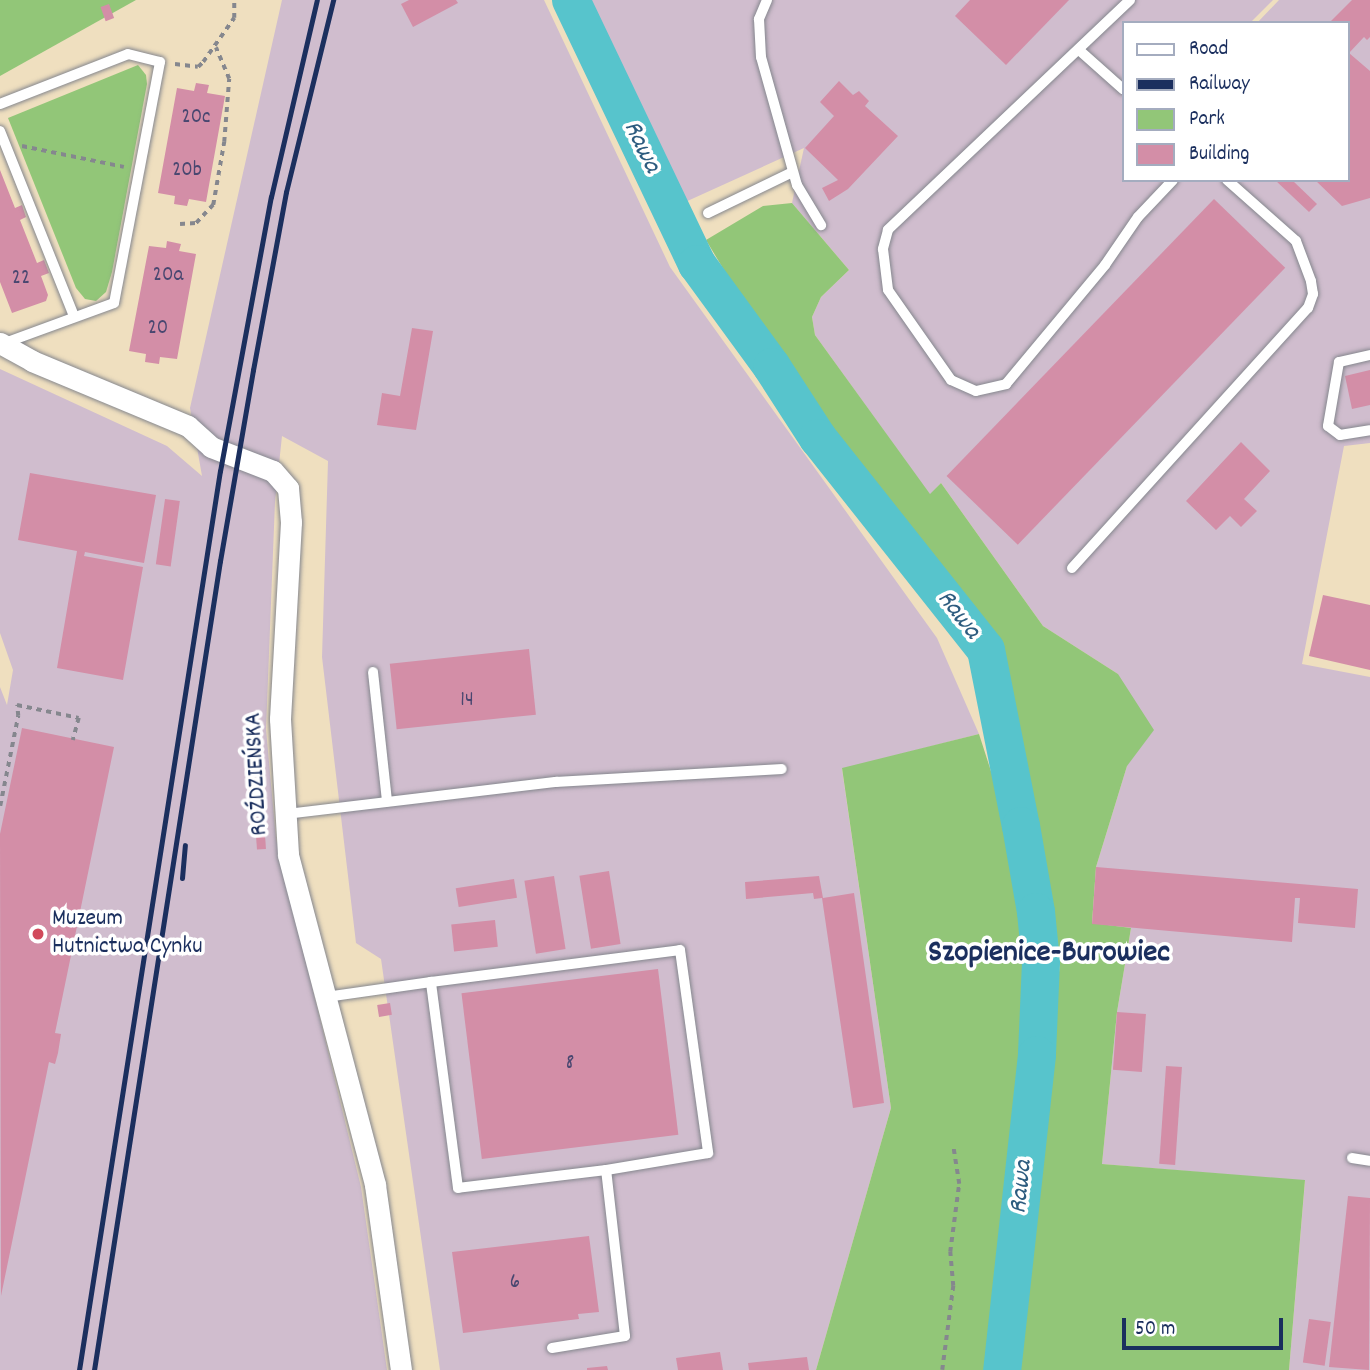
<!DOCTYPE html>
<meta charset="utf-8">
<style>
body{margin:0}
#map{position:relative;width:1370px;height:1370px;overflow:hidden;background:#efdfbf;font-family:Dekko,sans-serif}
div>[style]{position:absolute}
.industrial>*{inset:0;background:#d0bdce}
.green>*{inset:0;background:#92c678}
.river>*{height:38px;margin:-19px;padding:0 19px;transform-origin:19px;border-radius:19px;background:#57c4cc}
.building>*{inset:0;background:#d38ea7;transform-origin:0 0}
.path>*{height:3.5px;margin-top:-1.75px;transform-origin:0;background:repeating-linear-gradient(90deg,#85878e 0 5px,transparent 0 10px)}
.roads{filter:drop-shadow(0 0 2px #85878e) drop-shadow(0 0 2px #85878e)}
.lane>*{height:10px;margin:-5px;padding:0 5px;transform-origin:5px;border-radius:5px;background:#fff}
.street>*{height:21px;margin:-10.5px;padding:0 10.5px;transform-origin:10.5px;border-radius:10.5px;background:#fff}
.rail>*{height:5px;margin:-2.5px;padding:0 2.5px;transform-origin:2.5px;border-radius:2.5px;background:#1b2f5e}
.dots>*{width:19px;height:19px;translate:-50% -50%;box-sizing:border-box;border:4px solid #fff;border-radius:50%}
span{translate:-50% -50%;white-space:nowrap;text-align:center;line-height:1.15;-webkit-text-stroke:7px #fff;paint-order:stroke}
.number-label{font-size:21px;color:#494770}
.number-label span{-webkit-text-stroke-width:0}
.street-label{font-size:24px;color:#1b2f5e}
.poi-label{font-size:24px;color:#1b2f5e}
.left{translate:0 -50%;text-align:left}
.water-label{font-size:26px;color:#2d5c7f;font-style:italic}
.district-label{font-size:32px;color:#1b2f5e;font-weight:700}
.legend{position:absolute;left:1122px;top:21px;width:228px;height:161px;box-sizing:border-box;background:#fff;border:2px solid #a4acbf;margin:0;padding:9px 12px;list-style:none;font-size:21px;color:#1b2f5e}
.legend li{display:flex;align-items:center;gap:14px;height:35px}
.legend b{width:35px;border:2px solid #a4acbf}
.scale{position:absolute;left:1122px;top:1318px;width:161px;height:32px;box-sizing:border-box;border:4px solid #1b2f5e;border-top:0;padding-left:9px;font-size:21px;line-height:24px;white-space:nowrap;color:#1b2f5e;-webkit-text-stroke:5px #fff;paint-order:stroke}
</style>
<div id="map">
<div class="industrial">
<i style="clip-path:polygon(282px 0,544px 0,670px 267px,937px 638px,979px 734px,842px 769px,891px 1108px,816px 1370px,440px 1370px,381px 959px,356px 943px,322px 657px,328px 461px,282px 436px,275px 502px,266px 729px,276px 839px,361px 1187px,387px 1370px,0 1370px,0 687px,7px 705px,13px 670px,0 633px,0 369px,167px 446px,202px 476px,190px 408px)"></i>
<i style="clip-path:polygon(582px 0,1273px 0,1250px 23px,1123px 23px,1123px 180px,1347px 180px,1347px 23px,1257px 23px,1279px 0,1370px 0,1370px 443px,1344px 446px,1302px 664px,1370px 677px,1370px 1370px,1289px 1370px,1305px 1181px,1102px 1164px,1117px 1012px,1131px 928px,1092px 924px,1096px 867px,1127px 766px,1118px 674px,1043px 626px,941px 483px,930px 495px,815px 335px,812px 317px,821px 297px,849px 270px,792px 203px,804px 148px,683px 203px)"></i>
</div>
<div class="green">
<i style="clip-path:polygon(0 0,136px 0,0 76px)"></i>
<i style="clip-path:polygon(138px 65px,146px 75px,147px 84px,112px 272px,106px 292px,96px 301px,85px 299px,76px 288px,8px 118px)"></i>
<i style="clip-path:polygon(792px 203px,849px 270px,821px 297px,812px 317px,815px 335px,930px 494px,941px 483px,1043px 626px,1118px 674px,1154px 730px,1127px 766px,1096px 867px,1092px 923px,1131px 928px,1117px 1012px,1102px 1164px,1305px 1180px,1289px 1370px,1016px 1370px,1060px 963px,1055px 921px,996px 647px,832px 435px,763px 335px,706px 240px,763px 206px)"></i>
<i style="clip-path:polygon(979px 734px,1008px 824px,1027px 942px,1027px 1009px,985px 1370px,816px 1370px,891px 1108px,842px 768px)"></i>
</div>
<div class="river">
<i style="left:571px;top:0;width:293px;rotate:64.5deg"></i>
<i style="left:697px;top:264px;width:127px;rotate:53.9deg"></i>
<i style="left:772px;top:367px;width:85px;rotate:57.1deg"></i>
<i style="left:818px;top:438px;width:270px;rotate:51.6deg"></i>
<i style="left:986px;top:650px;width:179px;rotate:78.8deg"></i>
<i style="left:1021px;top:826px;width:87px;rotate:80.1deg"></i>
<i style="left:1036px;top:912px;width:50px;rotate:84.3deg"></i>
<i style="left:1041px;top:962px;width:93px;rotate:92.5deg"></i>
<i style="left:1037px;top:1055px;width:317px;rotate:96.3deg"></i>
</div>
<div class="building">
<i style="clip-path:polygon(409px 0,456px 0,458px 3px,413px 27px,401px 4px)"></i>
<i style="clip-path:polygon(970px 0,1069px 0,1006px 65px,955px 16px)"></i>
<i style="clip-path:polygon(1352px 0,1370px 0,1370px 37px,1367px 40px,1364px 37px,1349px 53px,1370px 71px,1370px 198px,1342px 206px,1315px 180px,1347px 180px,1347px 23px,1329px 23px)"></i>
<i style="left:109px;top:4px;width:15px;height:9px;rotate:70deg"></i>
<i style="clip-path:polygon(839px 81px,853px 95px,859px 91px,869px 101px,865px 106px,898px 136px,848px 189px,829px 201px,822px 188px,838px 180px,805px 148px,834px 116px,820px 102px)"></i>
<i style="clip-path:polygon(196px 83px,209px 85px,207px 93px,225px 96px,206px 202px,189px 199px,187px 206px,174px 204px,175px 196px,158px 193px,177px 88px,194px 91px)"></i>
<i style="clip-path:polygon(0 170px,15px 208px,22px 205px,26px 217px,20px 220px,37px 263px,44px 260px,49px 273px,41px 276px,48px 295px,46px 301px,12px 313px,0 282px)"></i>
<i style="clip-path:polygon(1275px 180px,1292px 180px,1317px 204px,1309px 212px)"></i>
<i style="left:1214px;top:199px;width:99px;height:385px;rotate:44deg"></i>
<i style="clip-path:polygon(167px 241px,181px 244px,179px 251px,196px 254px,177px 359px,160px 357px,159px 364px,145px 362px,146px 354px,129px 351px,149px 246px,166px 248px)"></i>
<i style="clip-path:polygon(412px 328px,433px 331px,416px 430px,377px 425px,382px 393px,400px 396px)"></i>
<i style="clip-path:polygon(1370px 370px,1370px 405px,1352px 409px,1345px 376px)"></i>
<i style="clip-path:polygon(1241px 442px,1270px 471px,1244px 499px,1257px 511px,1241px 527px,1230px 516px,1216px 530px,1186px 501px)"></i>
<i style="clip-path:polygon(30px 473px,156px 495px,144px 563px,85px 552px,84px 556px,143px 567px,123px 680px,57px 668px,77px 551px,18px 540px)"></i>
<i style="left:165px;top:499px;width:15px;height:66px;rotate:8deg"></i>
<i style="clip-path:polygon(1323px 595px,1370px 605px,1370px 670px,1309px 656px)"></i>
<i style="left:529px;top:649px;width:66px;height:140px;rotate:84deg"></i>
<i style="clip-path:polygon(22px 728px,114px 747px,55px 1033px,61px 1034px,58px 1053px,55px 1064px,49px 1062px,1px 1296px,0 834px)"></i>
<i style="left:265px;top:835px;width:14px;height:9px;rotate:86deg"></i>
<i style="clip-path:polygon(1096px 867px,1358px 889px,1355px 928px,1298px 923px,1300px 898px,1295px 898px,1292px 942px,1092px 924px)"></i>
<i style="left:609px;top:871px;width:74px;height:30px;rotate:81deg"></i>
<i style="left:554px;top:876px;width:74px;height:30px;rotate:81deg"></i>
<i style="clip-path:polygon(819px 876px,823px 898px,854px 893px,884px 1103px,853px 1108px,822px 898px,814px 899px,813px 893px,746px 899px,745px 882px)"></i>
<i style="left:514px;top:879px;width:19px;height:59px;rotate:81deg"></i>
<i style="left:495px;top:920px;width:27px;height:44px;rotate:84deg"></i>
<i style="left:658px;top:969px;width:167px;height:198px;rotate:83deg"></i>
<i style="left:390px;top:1003px;width:12px;height:13px;rotate:81deg"></i>
<i style="left:1117px;top:1012px;width:29px;height:58px;rotate:4deg"></i>
<i style="left:1166px;top:1066px;width:16px;height:98px;rotate:4deg"></i>
<i style="clip-path:polygon(1348px 1196px,1370px 1198px,1369px 1370px,1329px 1367px)"></i>
<i style="clip-path:polygon(589px 1236px,599px 1312px,578px 1314px,579px 1319px,463px 1333px,452px 1252px)"></i>
<i style="left:1309px;top:1319px;width:22px;height:44px;rotate:8deg"></i>
<i style="clip-path:polygon(720px 1352px,723px 1370px,678px 1370px,676px 1358px)"></i>
<i style="clip-path:polygon(807px 1357px,809px 1370px,749px 1370px,748px 1363px)"></i>
<i style="clip-path:polygon(607px 1366px,608px 1370px,587px 1370px,587px 1368px)"></i>
</div>
<div class="path">
<i style="left:175px;top:64px;width:23px;rotate:7deg"></i>
<i style="left:198px;top:67px;width:7px;rotate:-45deg"></i>
<i style="left:203px;top:62px;width:54px;rotate:-54.8deg"></i>
<i style="left:234px;top:18px;width:18px;rotate:-90deg"></i>
<i style="left:22px;top:146px;width:104px;rotate:11.6deg"></i>
<i style="left:180px;top:224px;width:16px;rotate:-4deg"></i>
<i style="left:196px;top:223px;width:25px;rotate:-47deg"></i>
<i style="left:213px;top:205px;width:64px;rotate:-80.1deg"></i>
<i style="left:224px;top:142px;width:63px;rotate:-85.5deg"></i>
<i style="left:229px;top:79px;width:34px;rotate:-113deg"></i>
<i style="left:0;top:806px;width:92px;rotate:-78.7deg"></i>
<i style="left:18px;top:716px;width:11px;rotate:-95deg"></i>
<i style="left:17px;top:705px;width:63px;rotate:11.8deg"></i>
<i style="left:79px;top:718px;width:23px;rotate:105deg"></i>
<i style="left:942px;top:1370px;width:85px;rotate:-82.5deg"></i>
<i style="left:953px;top:1286px;width:34px;rotate:-95deg"></i>
<i style="left:950px;top:1252px;width:69px;rotate:-82.5deg"></i>
<i style="left:959px;top:1184px;width:37px;rotate:-99deg"></i>
</div>
<div class="roads">
<div class="lane">
<i style="left:767px;top:0;width:21px;rotate:113deg"></i>
<i style="left:759px;top:19px;width:38px;rotate:87deg"></i>
<i style="left:761px;top:57px;width:133px;rotate:74.3deg"></i>
<i style="left:797px;top:185px;width:47px;rotate:59deg"></i>
<i style="left:1130px;top:0;width:334px;rotate:136.5deg"></i>
<i style="left:888px;top:230px;width:20px;rotate:105deg"></i>
<i style="left:883px;top:249px;width:41px;rotate:83deg"></i>
<i style="left:888px;top:290px;width:110px;rotate:55deg"></i>
<i style="left:951px;top:380px;width:27px;rotate:24deg"></i>
<i style="left:976px;top:391px;width:31px;rotate:-13deg"></i>
<i style="left:1006px;top:384px;width:155px;rotate:-50.2deg"></i>
<i style="left:1105px;top:265px;width:58px;rotate:-55.5deg"></i>
<i style="left:1138px;top:217px;width:51px;rotate:-46.6deg"></i>
<i style="left:1079px;top:50px;width:59px;rotate:41.6deg"></i>
<i style="left:0;top:104px;width:137px;rotate:-21.3deg"></i>
<i style="left:128px;top:54px;width:33px;rotate:14deg"></i>
<i style="left:160px;top:62px;width:245px;rotate:100.8deg"></i>
<i style="left:114px;top:303px;width:119px;rotate:159.9deg"></i>
<i style="left:0;top:131px;width:199px;rotate:68.2deg"></i>
<i style="left:708px;top:213px;width:94px;rotate:-25.8deg"></i>
<i style="left:1370px;top:355px;width:32px;rotate:167deg"></i>
<i style="left:1339px;top:362px;width:65px;rotate:99.8deg"></i>
<i style="left:1328px;top:426px;width:15px;rotate:37deg"></i>
<i style="left:1340px;top:435px;width:30px;rotate:-9deg"></i>
<i style="left:1072px;top:568px;width:351px;rotate:-47.8deg"></i>
<i style="left:1308px;top:308px;width:15px;rotate:-70deg"></i>
<i style="left:1313px;top:294px;width:13px;rotate:-99deg"></i>
<i style="left:1311px;top:281px;width:43px;rotate:-110.6deg"></i>
<i style="left:1296px;top:241px;width:92px;rotate:-138.5deg"></i>
<i style="left:373px;top:672px;width:130px;rotate:83.8deg"></i>
<i style="left:286px;top:814px;width:272px;rotate:-6.8deg"></i>
<i style="left:556px;top:782px;width:226px;rotate:-3.3deg"></i>
<i style="left:326px;top:997px;width:106px;rotate:-8.1deg"></i>
<i style="left:431px;top:982px;width:251px;rotate:-7.3deg"></i>
<i style="left:680px;top:950px;width:205px;rotate:82.1deg"></i>
<i style="left:708px;top:1153px;width:103px;rotate:170.5deg"></i>
<i style="left:606px;top:1170px;width:149px;rotate:173.1deg"></i>
<i style="left:458px;top:1188px;width:208px;rotate:-97.5deg"></i>
<i style="left:1352px;top:1158px;width:18px;rotate:9deg"></i>
<i style="left:552px;top:1348px;width:74px;rotate:-9.3deg"></i>
<i style="left:625px;top:1336px;width:167px;rotate:-96.5deg"></i>
</div>
<div class="street">
<i style="left:0;top:343px;width:37px;rotate:29deg"></i>
<i style="left:32px;top:361px;width:169px;rotate:22.6deg"></i>
<i style="left:188px;top:426px;width:31px;rotate:42deg"></i>
<i style="left:211px;top:447px;width:66px;rotate:21.2deg"></i>
<i style="left:273px;top:471px;width:23px;rotate:49deg"></i>
<i style="left:288px;top:488px;width:34px;rotate:85deg"></i>
<i style="left:291px;top:522px;width:197px;rotate:93.2deg"></i>
<i style="left:280px;top:719px;width:136px;rotate:86.6deg"></i>
<i style="left:288px;top:855px;width:341px;rotate:75.2deg"></i>
<i style="left:375px;top:1185px;width:187px;rotate:82deg"></i>
</div>
</div>
<div class="rail">
<i style="left:182px;top:878px;width:33px;rotate:-85deg"></i>
<i style="left:79px;top:1370px;width:910px;rotate:-81.09deg"></i>
<i style="left:220px;top:471px;width:279px;rotate:-79.5deg"></i>
<i style="left:271px;top:197px;width:202px;rotate:-76.9deg"></i>
<i style="left:94px;top:1370px;width:819px;rotate:-81.15deg"></i>
<i style="left:220px;top:561px;width:194px;rotate:-80.2deg"></i>
<i style="left:253px;top:370px;width:181px;rotate:-79.5deg"></i>
<i style="left:286px;top:192px;width:198px;rotate:-76.2deg"></i>
</div>
<div class="dots">
<i style="left:38px;top:934px;background:#d1495b"></i>
</div>
<div class="number-label">
<span style="left:196px;top:118px">20c</span>
<span style="left:187px;top:171px">20b</span>
<span style="left:168px;top:276px">20a</span>
<span style="left:21px;top:279px">22</span>
<span style="left:158px;top:329px">20</span>
<span style="left:467px;top:701px">14</span>
<span style="left:570px;top:1064px">8</span>
<span style="left:515px;top:1283px">6</span>
</div>
<div class="street-label">
<span style="left:258px;top:774px;rotate:-93deg">ROŹDZIEŃSKA</span>
</div>
<div class="poi-label">
<span class="left" style="left:52px;top:934px">Muzeum<br>Hutnictwa Cynku</span>
</div>
<div class="water-label">
<span style="left:641px;top:147px;rotate:64deg">Rawa</span>
<span style="left:958px;top:615px;rotate:52deg">Rawa</span>
<span style="left:1022px;top:1187px;rotate:-84deg">Rawa</span>
</div>
<div class="district-label">
<span style="left:1049px;top:954px">Szopienice-Burowiec</span>
</div>
<ul class="legend">
<li><b style="height:9px;background:#fff"></b>Road</li>
<li><b style="height:9px;background:#1b2f5e"></b>Railway</li>
<li><b style="height:19px;background:#92c678"></b>Park</li>
<li><b style="height:19px;background:#d38ea7"></b>Building</li>
</ul>
<div class="scale">50 m</div>
</div>
